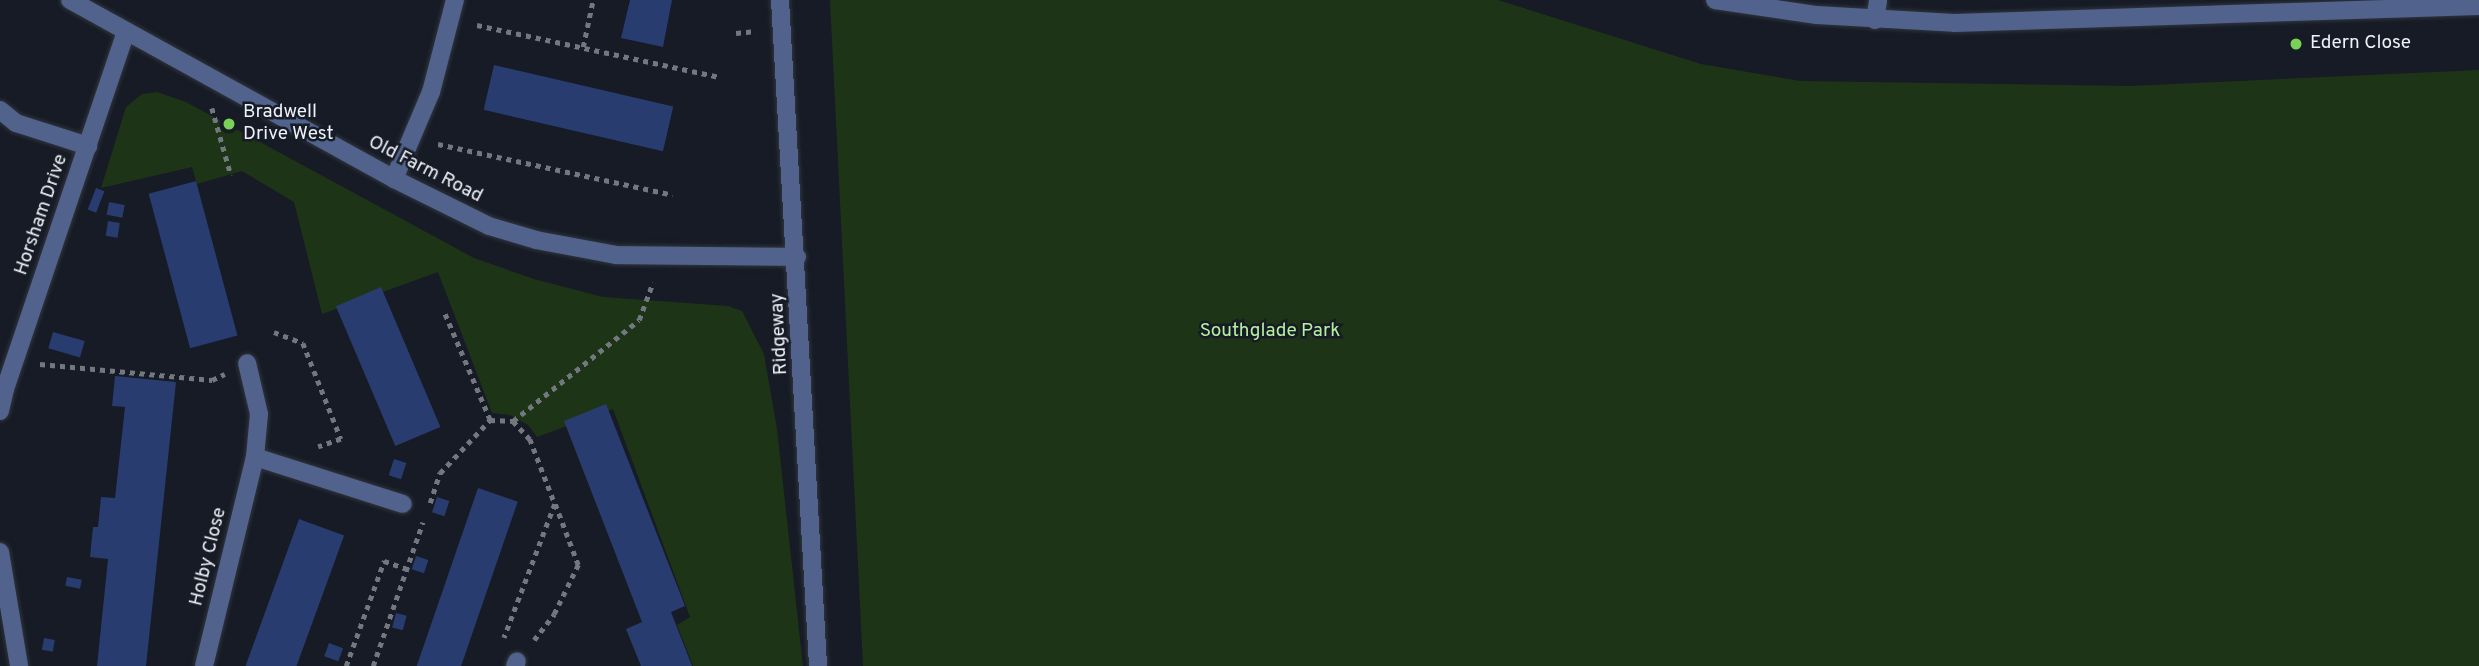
<!DOCTYPE html>
<style>
body{margin:0}
#map{position:relative;width:2479px;height:666px;overflow:hidden;background:#161b25;font-family:Overpass,sans-serif}
div>[style]{position:absolute}
.green>*{inset:0;background:#1e3416}
.building>*{inset:0;background:#283c70;transform-origin:0 0}
.path>*{height:4.5px;margin-top:-2.25px;transform-origin:0;background:repeating-linear-gradient(90deg,#737780 0 5px,transparent 0 10px)}
.roads{filter:drop-shadow(0 0 2px #30353e) drop-shadow(0 0 2px #30353e)}
.minor>*{height:18px;margin:-9px;padding:0 9px;transform-origin:9px;border-radius:9px;background:#51638c}
.dots>*{width:19px;height:19px;translate:-50% -50%;box-sizing:border-box;border:4px solid #161b25;border-radius:50%}
span{translate:-50% -50%;white-space:nowrap;text-align:center;line-height:1.15;-webkit-text-stroke:5px #161b25;paint-order:stroke}
.poi-label{font-size:19px;color:#eef1f9}
.left{translate:0 -50%;text-align:left}
.street-label{font-size:19px;color:#eef1f9}
.park-label{font-size:19px;color:#b4f09f}
</style>
<div id="map">
<div class="green">
<i style="clip-path:polygon(830px 0,1498px 0,1701px 64px,1800px 81px,2130px 86px,2479px 70px,2479px 666px,863px 666px)"></i>
<i style="clip-path:polygon(157px 92px,186px 102px,474px 258px,534px 279px,603px 297px,728px 306px,742px 311px,764px 354px,777px 429px,803px 666px,693px 666px,677px 625px,690px 617px,613px 409px,537px 437px,528px 425px,510px 415px,492px 413px,438px 272px,322px 314px,294px 202px,242px 171px,197px 184px,192px 167px,101px 188px,126px 107px,142px 94px)"></i>
</div>
<div class="building">
<i style="clip-path:polygon(630px 0,672px 0,663px 47px,621px 38px)"></i>
<i style="left:494px;top:65px;width:184px;height:46px;rotate:13deg"></i>
<i style="left:196px;top:181px;width:160px;height:49px;rotate:75deg"></i>
<i style="left:96px;top:188px;width:9px;height:23px;rotate:21deg"></i>
<i style="left:109px;top:202px;width:16px;height:13px;rotate:11deg"></i>
<i style="left:108px;top:221px;width:12px;height:15px;rotate:9deg"></i>
<i style="left:381px;top:287px;width:152px;height:49px;rotate:67deg"></i>
<i style="left:53px;top:332px;width:33px;height:17px;rotate:16deg"></i>
<i style="clip-path:polygon(115px 376px,176px 382px,146px 666px,97px 666px,108px 559px,90px 557px,93px 527px,98px 527px,101px 497px,115px 498px,125px 407px,112px 406px)"></i>
<i style="clip-path:polygon(606px 404px,685px 606px,671px 612px,692px 666px,641px 666px,626px 629px,642px 622px,564px 421px)"></i>
<i style="left:394px;top:459px;width:13px;height:17px;rotate:18deg"></i>
<i style="left:478px;top:488px;width:42px;height:189px;rotate:19deg"></i>
<i style="left:437px;top:497px;width:13px;height:16px;rotate:18deg"></i>
<i style="left:299px;top:519px;width:48px;height:156px;rotate:20deg"></i>
<i style="left:416px;top:556px;width:13px;height:14px;rotate:18deg"></i>
<i style="left:67px;top:577px;width:15px;height:9px;rotate:11deg"></i>
<i style="left:396px;top:613px;width:11px;height:15px;rotate:15deg"></i>
<i style="left:44px;top:638px;width:11px;height:12px;rotate:10deg"></i>
<i style="left:329px;top:643px;width:15px;height:14px;rotate:20deg"></i>
</div>
<div class="path">
<i style="left:477px;top:25px;width:248px;rotate:12.1deg"></i>
<i style="left:736px;top:33px;width:20px;rotate:-6deg"></i>
<i style="left:583px;top:47px;width:48px;rotate:-78deg"></i>
<i style="left:212px;top:108px;width:70px;rotate:74.2deg"></i>
<i style="left:438px;top:144px;width:240px;rotate:12.2deg"></i>
<i style="left:274px;top:332px;width:31px;rotate:21deg"></i>
<i style="left:303px;top:343px;width:103px;rotate:68.4deg"></i>
<i style="left:341px;top:439px;width:24px;rotate:161deg"></i>
<i style="left:40px;top:364px;width:173px;rotate:5.3deg"></i>
<i style="left:212px;top:380px;width:14px;rotate:-25deg"></i>
<i style="left:490px;top:420px;width:23px;rotate:2deg"></i>
<i style="left:513px;top:421px;width:25px;rotate:47deg"></i>
<i style="left:530px;top:439px;width:70px;rotate:69deg"></i>
<i style="left:555px;top:504px;width:143px;rotate:110.8deg"></i>
<i style="left:513px;top:421px;width:161px;rotate:-38.7deg"></i>
<i style="left:639px;top:320px;width:40px;rotate:-69.8deg"></i>
<i style="left:430px;top:503px;width:32px;rotate:-72deg"></i>
<i style="left:440px;top:473px;width:73px;rotate:-46.7deg"></i>
<i style="left:490px;top:420px;width:117px;rotate:-113.1deg"></i>
<i style="left:534px;top:640px;width:33px;rotate:-52deg"></i>
<i style="left:554px;top:614px;width:55px;rotate:-63.9deg"></i>
<i style="left:578px;top:565px;width:65px;rotate:-110.7deg"></i>
<i style="left:346px;top:666px;width:112px;rotate:-70.1deg"></i>
<i style="left:384px;top:561px;width:24px;rotate:19deg"></i>
<i style="left:373px;top:666px;width:152px;rotate:-70.9deg"></i>
</div>
<div class="roads">
<div class="minor">
<i style="left:70px;top:0;width:370px;rotate:28.9deg"></i>
<i style="left:394px;top:179px;width:106px;rotate:26.3deg"></i>
<i style="left:489px;top:226px;width:49px;rotate:16.6deg"></i>
<i style="left:536px;top:240px;width:81px;rotate:10.6deg"></i>
<i style="left:616px;top:255px;width:181px;rotate:0.6deg"></i>
<i style="left:780px;top:0;width:667px;rotate:86.73deg"></i>
<i style="left:1715px;top:0;width:103px;rotate:8.4deg"></i>
<i style="left:1817px;top:15px;width:137px;rotate:3.3deg"></i>
<i style="left:1954px;top:23px;width:525px;rotate:-1.85deg"></i>
<i style="left:1875px;top:20px;width:20px;rotate:-81deg"></i>
<i style="left:0;top:110px;width:21px;rotate:39deg"></i>
<i style="left:16px;top:123px;width:76px;rotate:17.7deg"></i>
<i style="left:394px;top:179px;width:95px;rotate:-67deg"></i>
<i style="left:431px;top:92px;width:95px;rotate:-75.4deg"></i>
<i style="left:0;top:411px;width:23px;rotate:-77deg"></i>
<i style="left:5px;top:389px;width:377px;rotate:-71.3deg"></i>
<i style="left:255px;top:457px;width:155px;rotate:17.6deg"></i>
<i style="left:0;top:552px;width:116px;rotate:80.5deg"></i>
<i style="left:204px;top:666px;width:215px;rotate:-76.3deg"></i>
<i style="left:255px;top:457px;width:43px;rotate:-84.7deg"></i>
<i style="left:259px;top:414px;width:52px;rotate:-103.2deg"></i>
<i style="left:515px;top:666px;width:5px;rotate:-68deg"></i>
</div>
</div>
<div class="dots">
<i style="left:2296px;top:44px;background:#79d157"></i>
<i style="left:229px;top:124px;background:#79d157"></i>
</div>
<div class="poi-label">
<span class="left" style="left:2310px;top:44px">Edern Close</span>
<span class="left" style="left:243px;top:124px">Bradwell<br>Drive West</span>
</div>
<div class="street-label">
<span style="left:425px;top:170px;rotate:27deg">Old Farm Road</span>
<span style="left:42px;top:215px;rotate:-71deg">Horsham Drive</span>
<span style="left:780px;top:334px;rotate:-93deg">Ridgeway</span>
<span style="left:209px;top:557px;rotate:-76deg">Holby Close</span>
</div>
<div class="park-label">
<span style="left:1270px;top:332px">Southglade Park</span>
</div>
</div>
